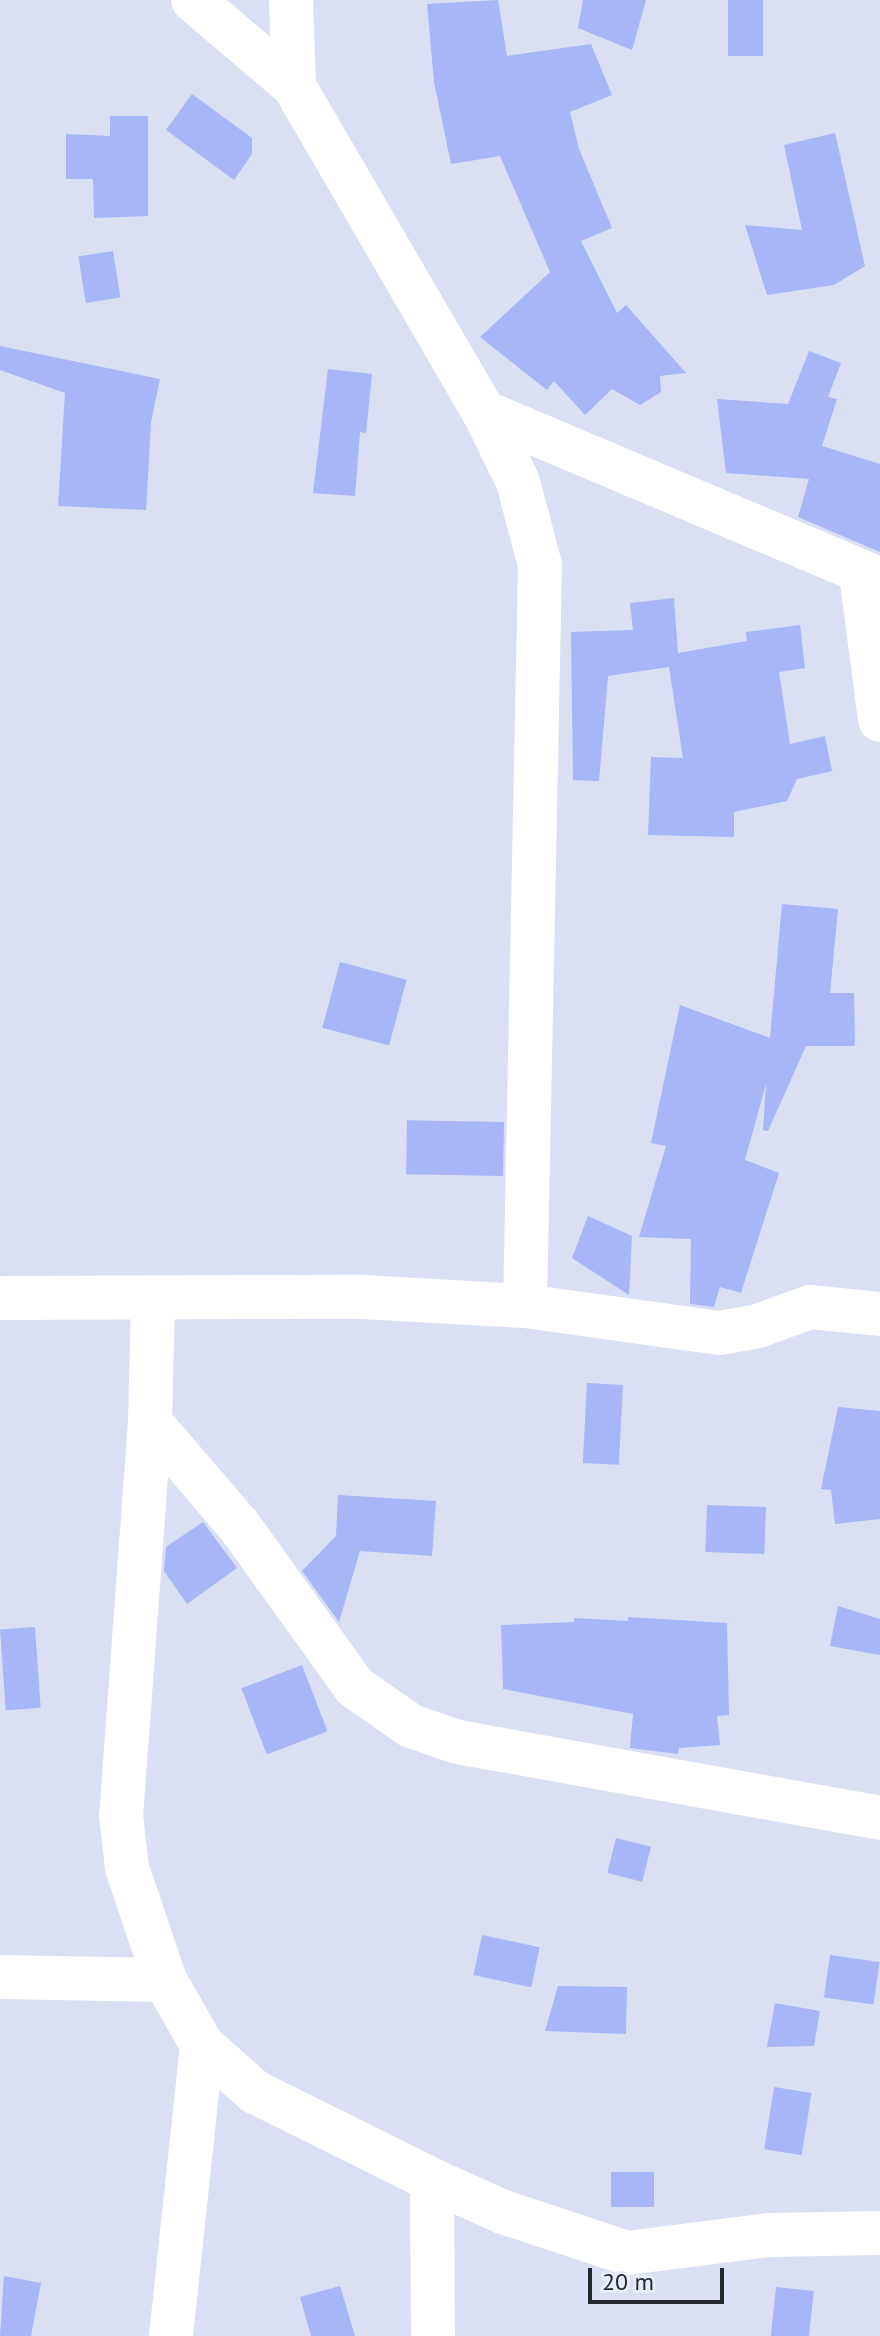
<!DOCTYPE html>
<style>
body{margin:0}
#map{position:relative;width:880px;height:2336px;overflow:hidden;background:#dadff3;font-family:"PT Sans",sans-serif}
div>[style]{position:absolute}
.building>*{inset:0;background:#a6b6f7;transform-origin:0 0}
.minor>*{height:44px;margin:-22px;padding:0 22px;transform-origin:22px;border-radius:22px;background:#fff}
span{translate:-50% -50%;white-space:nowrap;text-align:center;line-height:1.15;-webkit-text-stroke:6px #e8edfd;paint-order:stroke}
.scale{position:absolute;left:588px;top:2268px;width:136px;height:36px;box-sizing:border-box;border:4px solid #25272e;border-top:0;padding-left:10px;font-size:24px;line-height:28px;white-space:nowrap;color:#25272e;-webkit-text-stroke:6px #e8edfd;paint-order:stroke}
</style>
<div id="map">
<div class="building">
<i style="clip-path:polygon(498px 0,507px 56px,591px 44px,612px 95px,570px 112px,579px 149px,612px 228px,581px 241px,617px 313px,626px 305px,686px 373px,660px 376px,661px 392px,640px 405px,612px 389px,585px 415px,554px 381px,547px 390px,480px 337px,550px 272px,500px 156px,451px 164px,434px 82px,427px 4px)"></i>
<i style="clip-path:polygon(583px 0,646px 0,632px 50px,578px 28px)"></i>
<i style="left:728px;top:0;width:35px;height:56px"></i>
<i style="clip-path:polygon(192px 94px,252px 138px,252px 154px,234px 180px,166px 130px)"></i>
<i style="clip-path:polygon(110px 116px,148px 116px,148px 216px,94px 218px,93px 179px,66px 179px,66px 134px,110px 136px)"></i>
<i style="clip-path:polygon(835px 133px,865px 266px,834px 285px,767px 295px,745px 225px,802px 230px,784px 145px)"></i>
<i style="left:113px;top:251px;width:47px;height:35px;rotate:81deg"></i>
<i style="clip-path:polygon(0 346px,160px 379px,151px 422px,146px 510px,58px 506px,65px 393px,0 370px)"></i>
<i style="clip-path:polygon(809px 351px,841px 363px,828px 397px,837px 399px,822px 446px,880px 464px,880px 552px,798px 517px,809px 479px,726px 473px,717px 399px,788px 404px)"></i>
<i style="clip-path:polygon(328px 369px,372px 374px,366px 433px,360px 432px,355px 496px,313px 493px)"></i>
<i style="clip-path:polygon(674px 598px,678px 653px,747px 641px,746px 632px,800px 625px,805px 668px,779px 672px,790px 744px,825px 736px,832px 771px,797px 779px,787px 801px,734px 812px,734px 837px,648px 835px,651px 757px,683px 758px,669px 667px,608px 676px,599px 781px,573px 780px,571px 632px,633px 630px,630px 603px)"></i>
<i style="clip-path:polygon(782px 904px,838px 909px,830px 993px,854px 993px,855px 1046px,806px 1046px,768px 1131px,763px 1130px,766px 1084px,745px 1160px,779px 1173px,741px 1293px,720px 1287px,714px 1307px,690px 1304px,691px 1239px,639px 1237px,666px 1146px,651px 1143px,680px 1005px,770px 1038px)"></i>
<i style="left:340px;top:962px;width:69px;height:68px;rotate:15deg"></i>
<i style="left:504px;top:1122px;width:54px;height:97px;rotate:91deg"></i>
<i style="clip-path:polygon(588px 1216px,632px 1236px,629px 1295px,572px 1258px)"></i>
<i style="left:587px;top:1383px;width:36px;height:80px;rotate:3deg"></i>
<i style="clip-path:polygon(838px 1407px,880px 1411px,880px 1519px,835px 1524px,831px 1490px,821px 1489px)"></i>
<i style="clip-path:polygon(338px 1495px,436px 1501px,432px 1556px,360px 1551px,339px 1622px,302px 1571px,336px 1536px)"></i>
<i style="left:707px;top:1505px;width:59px;height:47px;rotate:2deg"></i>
<i style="clip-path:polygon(203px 1522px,237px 1568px,187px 1604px,164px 1571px,166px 1547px)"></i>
<i style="clip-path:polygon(838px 1606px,880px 1619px,880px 1655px,830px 1646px)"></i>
<i style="clip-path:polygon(628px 1617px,727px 1623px,729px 1715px,717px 1716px,720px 1745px,679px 1748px,678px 1754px,630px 1748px,633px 1714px,503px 1689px,501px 1625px,574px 1622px,574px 1618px,628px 1621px)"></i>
<i style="left:35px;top:1627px;width:81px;height:35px;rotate:86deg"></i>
<i style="left:302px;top:1665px;width:71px;height:65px;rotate:69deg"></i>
<i style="left:616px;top:1838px;width:36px;height:36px;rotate:14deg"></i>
<i style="left:482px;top:1935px;width:59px;height:41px;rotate:12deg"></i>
<i style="left:830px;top:1955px;width:50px;height:43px;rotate:8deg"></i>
<i style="clip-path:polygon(558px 1986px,627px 1987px,626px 2034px,545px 2031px)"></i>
<i style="clip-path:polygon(775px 2003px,820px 2011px,814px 2046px,767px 2047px)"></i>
<i style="left:774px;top:2087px;width:38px;height:63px;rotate:9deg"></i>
<i style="left:611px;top:2172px;width:43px;height:35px"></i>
<i style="clip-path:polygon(4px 2276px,41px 2283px,31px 2336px,0 2336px)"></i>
<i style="clip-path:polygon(340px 2286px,355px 2336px,311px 2336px,300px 2297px)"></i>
<i style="left:776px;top:2287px;width:38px;height:49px;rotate:6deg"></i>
</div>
<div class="minor">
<i style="left:193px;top:0;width:133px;rotate:40.4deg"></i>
<i style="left:291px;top:0;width:86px;rotate:88deg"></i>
<i style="left:294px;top:86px;width:377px;rotate:59.8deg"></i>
<i style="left:484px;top:412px;width:78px;rotate:64.1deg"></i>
<i style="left:518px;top:482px;width:86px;rotate:75.2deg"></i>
<i style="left:540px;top:565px;width:741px;rotate:91.16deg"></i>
<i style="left:484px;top:412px;width:430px;rotate:22.9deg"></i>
<i style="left:861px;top:575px;width:146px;rotate:82.5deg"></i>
<i style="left:0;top:1298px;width:363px;rotate:-0.2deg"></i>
<i style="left:363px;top:1297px;width:162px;rotate:3.2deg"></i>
<i style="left:525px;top:1306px;width:196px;rotate:7.9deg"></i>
<i style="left:719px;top:1333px;width:40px;rotate:-10deg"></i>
<i style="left:758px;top:1326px;width:55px;rotate:-20.1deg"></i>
<i style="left:810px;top:1307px;width:70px;rotate:5.7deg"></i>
<i style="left:153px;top:1299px;width:123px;rotate:91.4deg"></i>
<i style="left:150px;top:1422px;width:394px;rotate:94.2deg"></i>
<i style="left:121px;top:1815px;width:53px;rotate:83.5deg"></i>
<i style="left:127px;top:1868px;width:118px;rotate:71.3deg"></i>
<i style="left:165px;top:1980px;width:75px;rotate:60.4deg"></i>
<i style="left:202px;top:2045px;width:71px;rotate:41.6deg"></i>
<i style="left:255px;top:2092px;width:198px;rotate:26.4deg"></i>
<i style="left:150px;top:1422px;width:138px;rotate:49.4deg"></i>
<i style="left:240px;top:1527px;width:197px;rotate:54.3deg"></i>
<i style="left:355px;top:1687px;width:68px;rotate:34.9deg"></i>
<i style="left:411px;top:1726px;width:50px;rotate:18.8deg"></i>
<i style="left:458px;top:1742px;width:429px;rotate:10.2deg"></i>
<i style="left:0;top:1977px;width:165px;rotate:1deg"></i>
<i style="left:171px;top:2336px;width:293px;rotate:-83.9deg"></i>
<i style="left:433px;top:2336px;width:156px;rotate:-90.4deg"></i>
<i style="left:432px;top:2180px;width:78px;rotate:24.3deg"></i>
<i style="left:503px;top:2212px;width:131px;rotate:18.3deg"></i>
<i style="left:627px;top:2253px;width:143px;rotate:-7.2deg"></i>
<i style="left:769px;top:2235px;width:111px;rotate:-1deg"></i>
</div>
<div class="scale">20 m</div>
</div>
